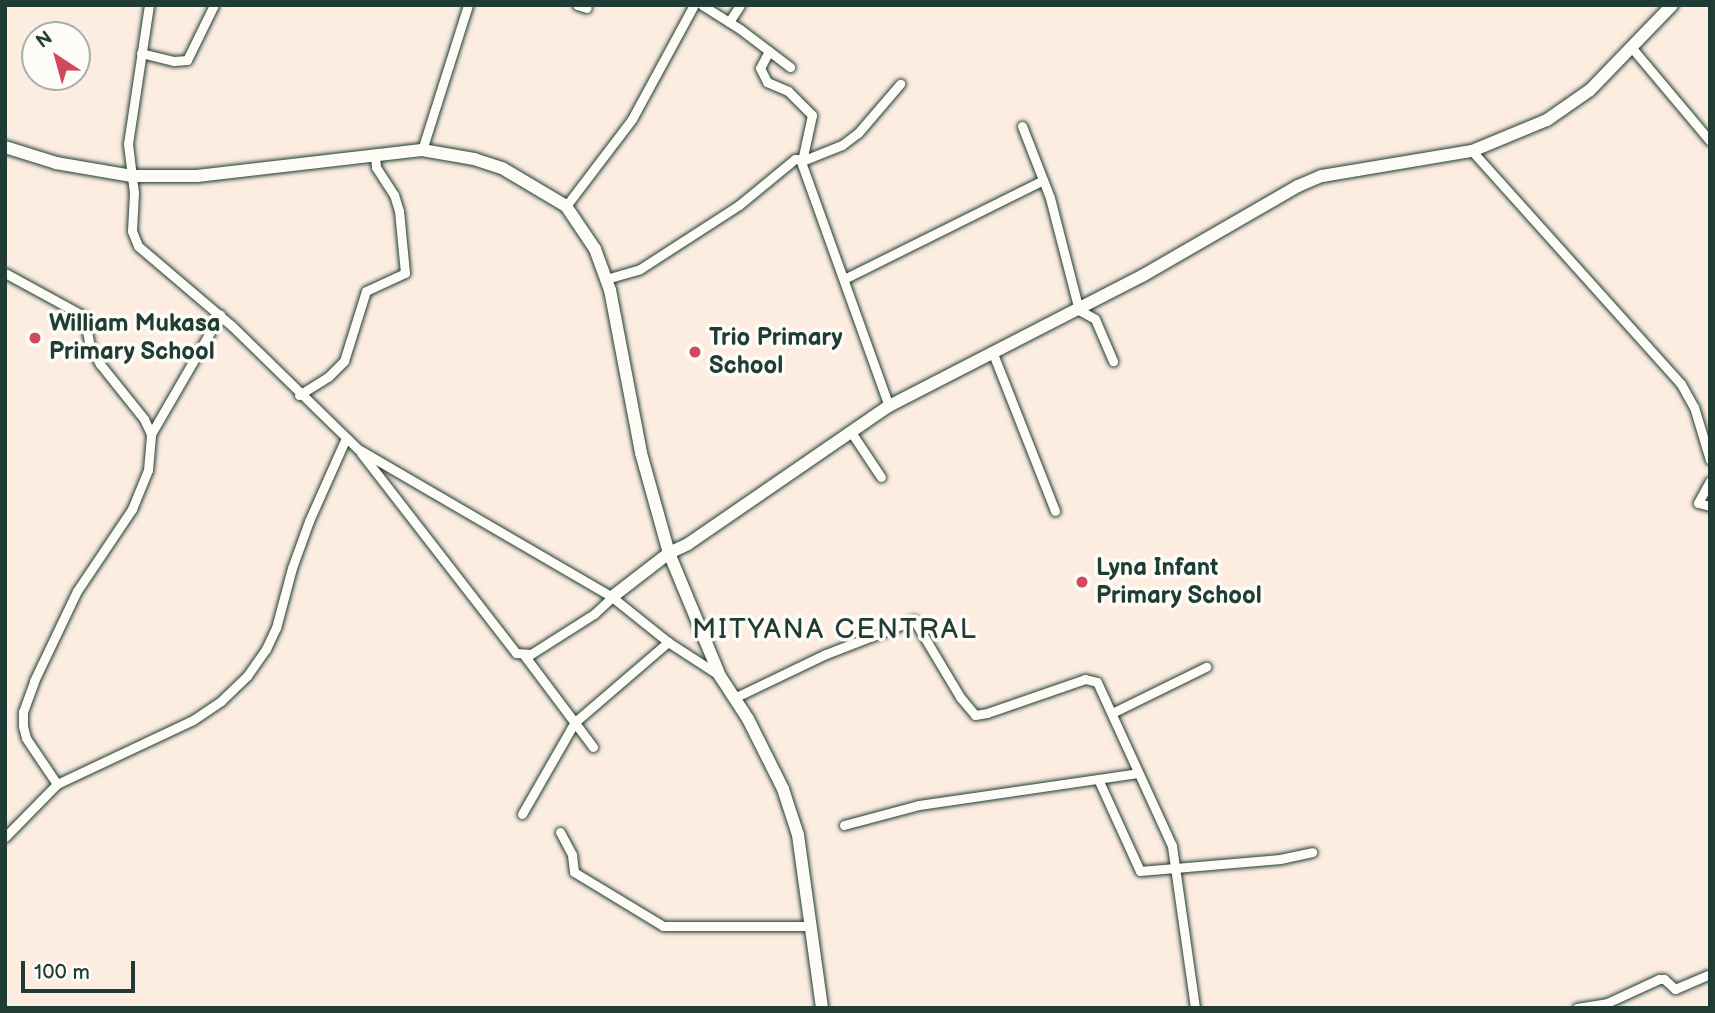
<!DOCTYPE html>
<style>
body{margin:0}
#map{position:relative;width:1715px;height:1013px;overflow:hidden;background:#fdede1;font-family:"Balsamiq Sans",sans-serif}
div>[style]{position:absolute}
.roads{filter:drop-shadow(0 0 2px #1f3d34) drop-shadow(0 0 2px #1f3d34)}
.street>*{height:9px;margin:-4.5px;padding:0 4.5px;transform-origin:4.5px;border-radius:4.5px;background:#fdfcf7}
.secondary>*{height:12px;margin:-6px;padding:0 6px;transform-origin:6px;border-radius:6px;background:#fdfcf7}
.dots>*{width:19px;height:19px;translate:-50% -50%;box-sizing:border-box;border:4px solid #fdfcf7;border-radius:50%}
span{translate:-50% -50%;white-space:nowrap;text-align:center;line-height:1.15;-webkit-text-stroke:7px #fdfcf7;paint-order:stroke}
.poi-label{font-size:24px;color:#1f3d34;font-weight:700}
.left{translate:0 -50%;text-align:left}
.quarter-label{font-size:28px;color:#1f3d34;letter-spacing:2px}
.frame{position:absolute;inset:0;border:7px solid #1f3d34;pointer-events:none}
.north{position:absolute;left:21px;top:21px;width:70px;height:70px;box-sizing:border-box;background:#fdfcf7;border:2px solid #a4b0a9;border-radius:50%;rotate:324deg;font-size:19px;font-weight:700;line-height:28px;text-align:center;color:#1f3d34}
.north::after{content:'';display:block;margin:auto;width:24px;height:32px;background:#d1495b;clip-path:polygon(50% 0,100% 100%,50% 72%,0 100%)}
.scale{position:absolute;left:21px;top:961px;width:114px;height:32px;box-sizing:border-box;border:4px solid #1f3d34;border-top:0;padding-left:9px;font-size:21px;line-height:24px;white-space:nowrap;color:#1f3d34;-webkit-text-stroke:5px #fdfcf7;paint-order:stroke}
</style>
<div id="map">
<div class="roads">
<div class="street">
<i style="left:149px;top:5px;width:141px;rotate:98.6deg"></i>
<i style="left:128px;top:144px;width:49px;rotate:83deg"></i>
<i style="left:134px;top:193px;width:38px;rotate:93deg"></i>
<i style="left:132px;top:231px;width:16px;rotate:68deg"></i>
<i style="left:138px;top:246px;width:123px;rotate:40.4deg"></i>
<i style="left:232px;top:326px;width:176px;rotate:44.3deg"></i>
<i style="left:358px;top:449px;width:294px;rotate:30.2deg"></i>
<i style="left:612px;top:597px;width:72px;rotate:38.8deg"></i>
<i style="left:668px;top:642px;width:61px;rotate:32.9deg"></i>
<i style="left:577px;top:5px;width:10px;rotate:17deg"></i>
<i style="left:702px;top:5px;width:45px;rotate:32.3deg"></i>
<i style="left:740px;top:29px;width:63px;rotate:37.2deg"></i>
<i style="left:729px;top:22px;width:20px;rotate:-57deg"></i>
<i style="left:1632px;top:48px;width:121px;rotate:50deg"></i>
<i style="left:769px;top:51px;width:19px;rotate:118deg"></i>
<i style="left:760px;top:68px;width:16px;rotate:63deg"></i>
<i style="left:767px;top:82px;width:23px;rotate:23deg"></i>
<i style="left:788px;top:91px;width:34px;rotate:45deg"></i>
<i style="left:812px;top:115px;width:47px;rotate:102.3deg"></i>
<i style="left:802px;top:161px;width:43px;rotate:-21.8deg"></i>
<i style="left:842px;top:145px;width:20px;rotate:-37deg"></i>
<i style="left:858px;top:133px;width:65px;rotate:-49.4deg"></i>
<i style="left:141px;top:53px;width:34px;rotate:14deg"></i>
<i style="left:174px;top:61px;width:13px;rotate:-4deg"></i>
<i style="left:187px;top:60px;width:61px;rotate:-63.9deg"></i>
<i style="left:1022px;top:126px;width:77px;rotate:68.7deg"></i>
<i style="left:1050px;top:198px;width:116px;rotate:75.5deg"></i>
<i style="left:1079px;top:310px;width:18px;rotate:29deg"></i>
<i style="left:1095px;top:319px;width:46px;rotate:66.8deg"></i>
<i style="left:422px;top:150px;width:152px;rotate:-72.4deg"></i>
<i style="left:1472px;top:151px;width:313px;rotate:48.1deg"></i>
<i style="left:1681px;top:384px;width:26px;rotate:61deg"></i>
<i style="left:1694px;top:407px;width:55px;rotate:73.2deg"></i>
<i style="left:566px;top:206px;width:109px;rotate:-52.8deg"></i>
<i style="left:632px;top:119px;width:130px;rotate:-61.5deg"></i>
<i style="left:5px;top:273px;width:90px;rotate:28.6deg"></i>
<i style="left:84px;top:316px;width:31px;rotate:79deg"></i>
<i style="left:90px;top:346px;width:21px;rotate:61deg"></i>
<i style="left:100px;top:364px;width:70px;rotate:51.3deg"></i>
<i style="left:144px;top:419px;width:17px;rotate:65deg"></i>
<i style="left:606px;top:279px;width:35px;rotate:-16deg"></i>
<i style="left:640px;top:269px;width:118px;rotate:-32.9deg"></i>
<i style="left:739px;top:205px;width:72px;rotate:-39.4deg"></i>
<i style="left:795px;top:159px;width:5px"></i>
<i style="left:800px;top:159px;width:263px;rotate:70.2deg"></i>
<i style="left:844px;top:279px;width:222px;rotate:-26.4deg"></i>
<i style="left:992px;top:351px;width:172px;rotate:68.5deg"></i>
<i style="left:299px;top:395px;width:34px;rotate:-32deg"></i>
<i style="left:328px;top:377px;width:23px;rotate:-45deg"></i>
<i style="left:344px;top:361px;width:73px;rotate:-72.6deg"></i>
<i style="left:366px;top:291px;width:43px;rotate:-24.8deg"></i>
<i style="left:405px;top:273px;width:62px;rotate:-95.5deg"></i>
<i style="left:399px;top:211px;width:17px;rotate:-107deg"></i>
<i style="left:394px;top:195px;width:33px;rotate:-123deg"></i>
<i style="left:376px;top:167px;width:11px;rotate:-95deg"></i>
<i style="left:851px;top:432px;width:54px;rotate:56.3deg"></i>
<i style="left:361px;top:453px;width:253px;rotate:52.2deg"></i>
<i style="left:516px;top:653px;width:15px;rotate:4deg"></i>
<i style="left:531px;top:654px;width:75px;rotate:-32.4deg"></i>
<i style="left:594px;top:614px;width:25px;rotate:-43deg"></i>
<i style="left:1710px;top:481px;width:25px;rotate:119deg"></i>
<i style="left:1698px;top:503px;width:12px;rotate:14deg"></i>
<i style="left:524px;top:655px;width:115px;rotate:53.1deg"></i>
<i style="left:734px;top:698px;width:102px;rotate:-25.6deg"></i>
<i style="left:826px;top:654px;width:94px;rotate:-21.1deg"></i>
<i style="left:914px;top:620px;width:90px;rotate:59.1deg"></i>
<i style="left:960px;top:697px;width:23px;rotate:50deg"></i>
<i style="left:975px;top:715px;width:12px;rotate:-9deg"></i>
<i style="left:987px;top:713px;width:104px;rotate:-19.1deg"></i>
<i style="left:1085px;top:679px;width:12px;rotate:14deg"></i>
<i style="left:1097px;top:682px;width:180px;rotate:65.4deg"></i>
<i style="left:1172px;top:846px;width:164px;rotate:81.9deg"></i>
<i style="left:1112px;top:713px;width:105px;rotate:-26.1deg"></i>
<i style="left:1098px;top:779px;width:101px;rotate:65.5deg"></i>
<i style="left:1140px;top:871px;width:141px;rotate:-4.9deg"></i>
<i style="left:1280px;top:859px;width:33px;rotate:-12deg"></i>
<i style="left:57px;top:784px;width:55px;rotate:-124deg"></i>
<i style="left:26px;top:738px;width:12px;rotate:-104deg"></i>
<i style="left:23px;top:726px;width:14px;rotate:-90deg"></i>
<i style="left:23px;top:712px;width:33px;rotate:-70deg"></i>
<i style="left:34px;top:681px;width:100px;rotate:-64.5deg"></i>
<i style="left:77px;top:591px;width:99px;rotate:-56.1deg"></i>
<i style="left:132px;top:509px;width:42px;rotate:-67.7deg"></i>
<i style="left:148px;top:470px;width:36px;rotate:-85deg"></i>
<i style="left:151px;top:434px;width:138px;rotate:-59.9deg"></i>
<i style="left:522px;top:814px;width:106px;rotate:-60.1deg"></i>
<i style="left:575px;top:722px;width:123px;rotate:-40.7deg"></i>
<i style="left:844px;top:825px;width:78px;rotate:-14.9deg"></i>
<i style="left:919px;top:805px;width:221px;rotate:-8.3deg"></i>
<i style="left:560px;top:832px;width:26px;rotate:62deg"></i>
<i style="left:572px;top:855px;width:17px;rotate:83deg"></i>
<i style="left:574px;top:872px;width:104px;rotate:31.2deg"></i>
<i style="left:663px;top:926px;width:148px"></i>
<i style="left:5px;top:837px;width:74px;rotate:-45.5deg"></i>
<i style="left:57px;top:784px;width:150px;rotate:-25.2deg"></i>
<i style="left:193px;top:720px;width:34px;rotate:-34deg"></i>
<i style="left:221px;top:701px;width:36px;rotate:-44deg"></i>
<i style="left:247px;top:676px;width:33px;rotate:-55deg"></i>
<i style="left:266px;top:649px;width:23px;rotate:-65deg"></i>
<i style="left:276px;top:628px;width:62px;rotate:-75.1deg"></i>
<i style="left:292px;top:568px;width:50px;rotate:-70.1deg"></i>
<i style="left:309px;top:521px;width:91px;rotate:-66deg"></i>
<i style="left:1577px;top:1008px;width:30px;rotate:-9deg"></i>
<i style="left:1607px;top:1003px;width:57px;rotate:-24.8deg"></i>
<i style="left:1659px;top:979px;width:5px"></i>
<i style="left:1664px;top:979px;width:15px;rotate:42deg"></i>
<i style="left:1675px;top:989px;width:36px;rotate:-23deg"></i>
</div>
<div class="secondary">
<i style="left:5px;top:147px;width:53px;rotate:17.4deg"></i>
<i style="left:56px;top:163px;width:77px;rotate:9.7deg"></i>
<i style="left:132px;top:176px;width:65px"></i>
<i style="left:197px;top:176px;width:226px;rotate:-6.6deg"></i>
<i style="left:422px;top:150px;width:53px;rotate:9.8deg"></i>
<i style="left:474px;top:159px;width:29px;rotate:18deg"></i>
<i style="left:502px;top:168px;width:74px;rotate:30.7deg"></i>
<i style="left:566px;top:206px;width:52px;rotate:56deg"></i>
<i style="left:595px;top:249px;width:44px;rotate:69.9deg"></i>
<i style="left:610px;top:290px;width:166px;rotate:79.2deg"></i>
<i style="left:641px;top:453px;width:104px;rotate:74.4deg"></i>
<i style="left:669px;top:553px;width:133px;rotate:67.5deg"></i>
<i style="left:720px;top:676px;width:51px;rotate:56.9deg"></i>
<i style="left:748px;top:719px;width:78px;rotate:63.4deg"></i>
<i style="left:783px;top:789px;width:48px;rotate:71.9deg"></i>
<i style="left:798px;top:835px;width:175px;rotate:82.1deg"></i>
<i style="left:612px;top:597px;width:72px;rotate:-37.7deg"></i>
<i style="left:669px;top:553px;width:21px;rotate:-25deg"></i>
<i style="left:688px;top:544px;width:244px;rotate:-34.5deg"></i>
<i style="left:889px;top:406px;width:284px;rotate:-27.2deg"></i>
<i style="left:1142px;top:276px;width:180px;rotate:-30deg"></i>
<i style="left:1298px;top:186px;width:26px;rotate:-23deg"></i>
<i style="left:1322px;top:176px;width:152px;rotate:-9.5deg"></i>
<i style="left:1472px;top:151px;width:81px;rotate:-22.5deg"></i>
<i style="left:1547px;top:120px;width:52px;rotate:-34.9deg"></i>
<i style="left:1590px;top:90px;width:118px;rotate:-46deg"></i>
</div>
</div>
<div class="dots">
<i style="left:35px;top:338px;background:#d1495b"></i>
<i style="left:695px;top:352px;background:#d1495b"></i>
<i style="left:1082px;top:582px;background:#d1495b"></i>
</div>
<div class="poi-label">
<span class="left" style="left:49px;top:338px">William Mukasa<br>Primary School</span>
<span class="left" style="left:709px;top:352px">Trio Primary<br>School</span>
<span class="left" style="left:1096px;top:582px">Lyna Infant<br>Primary School</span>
</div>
<div class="quarter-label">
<span style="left:835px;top:630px">MITYANA CENTRAL</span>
</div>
<div class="frame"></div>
<div class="north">N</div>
<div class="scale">100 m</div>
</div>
